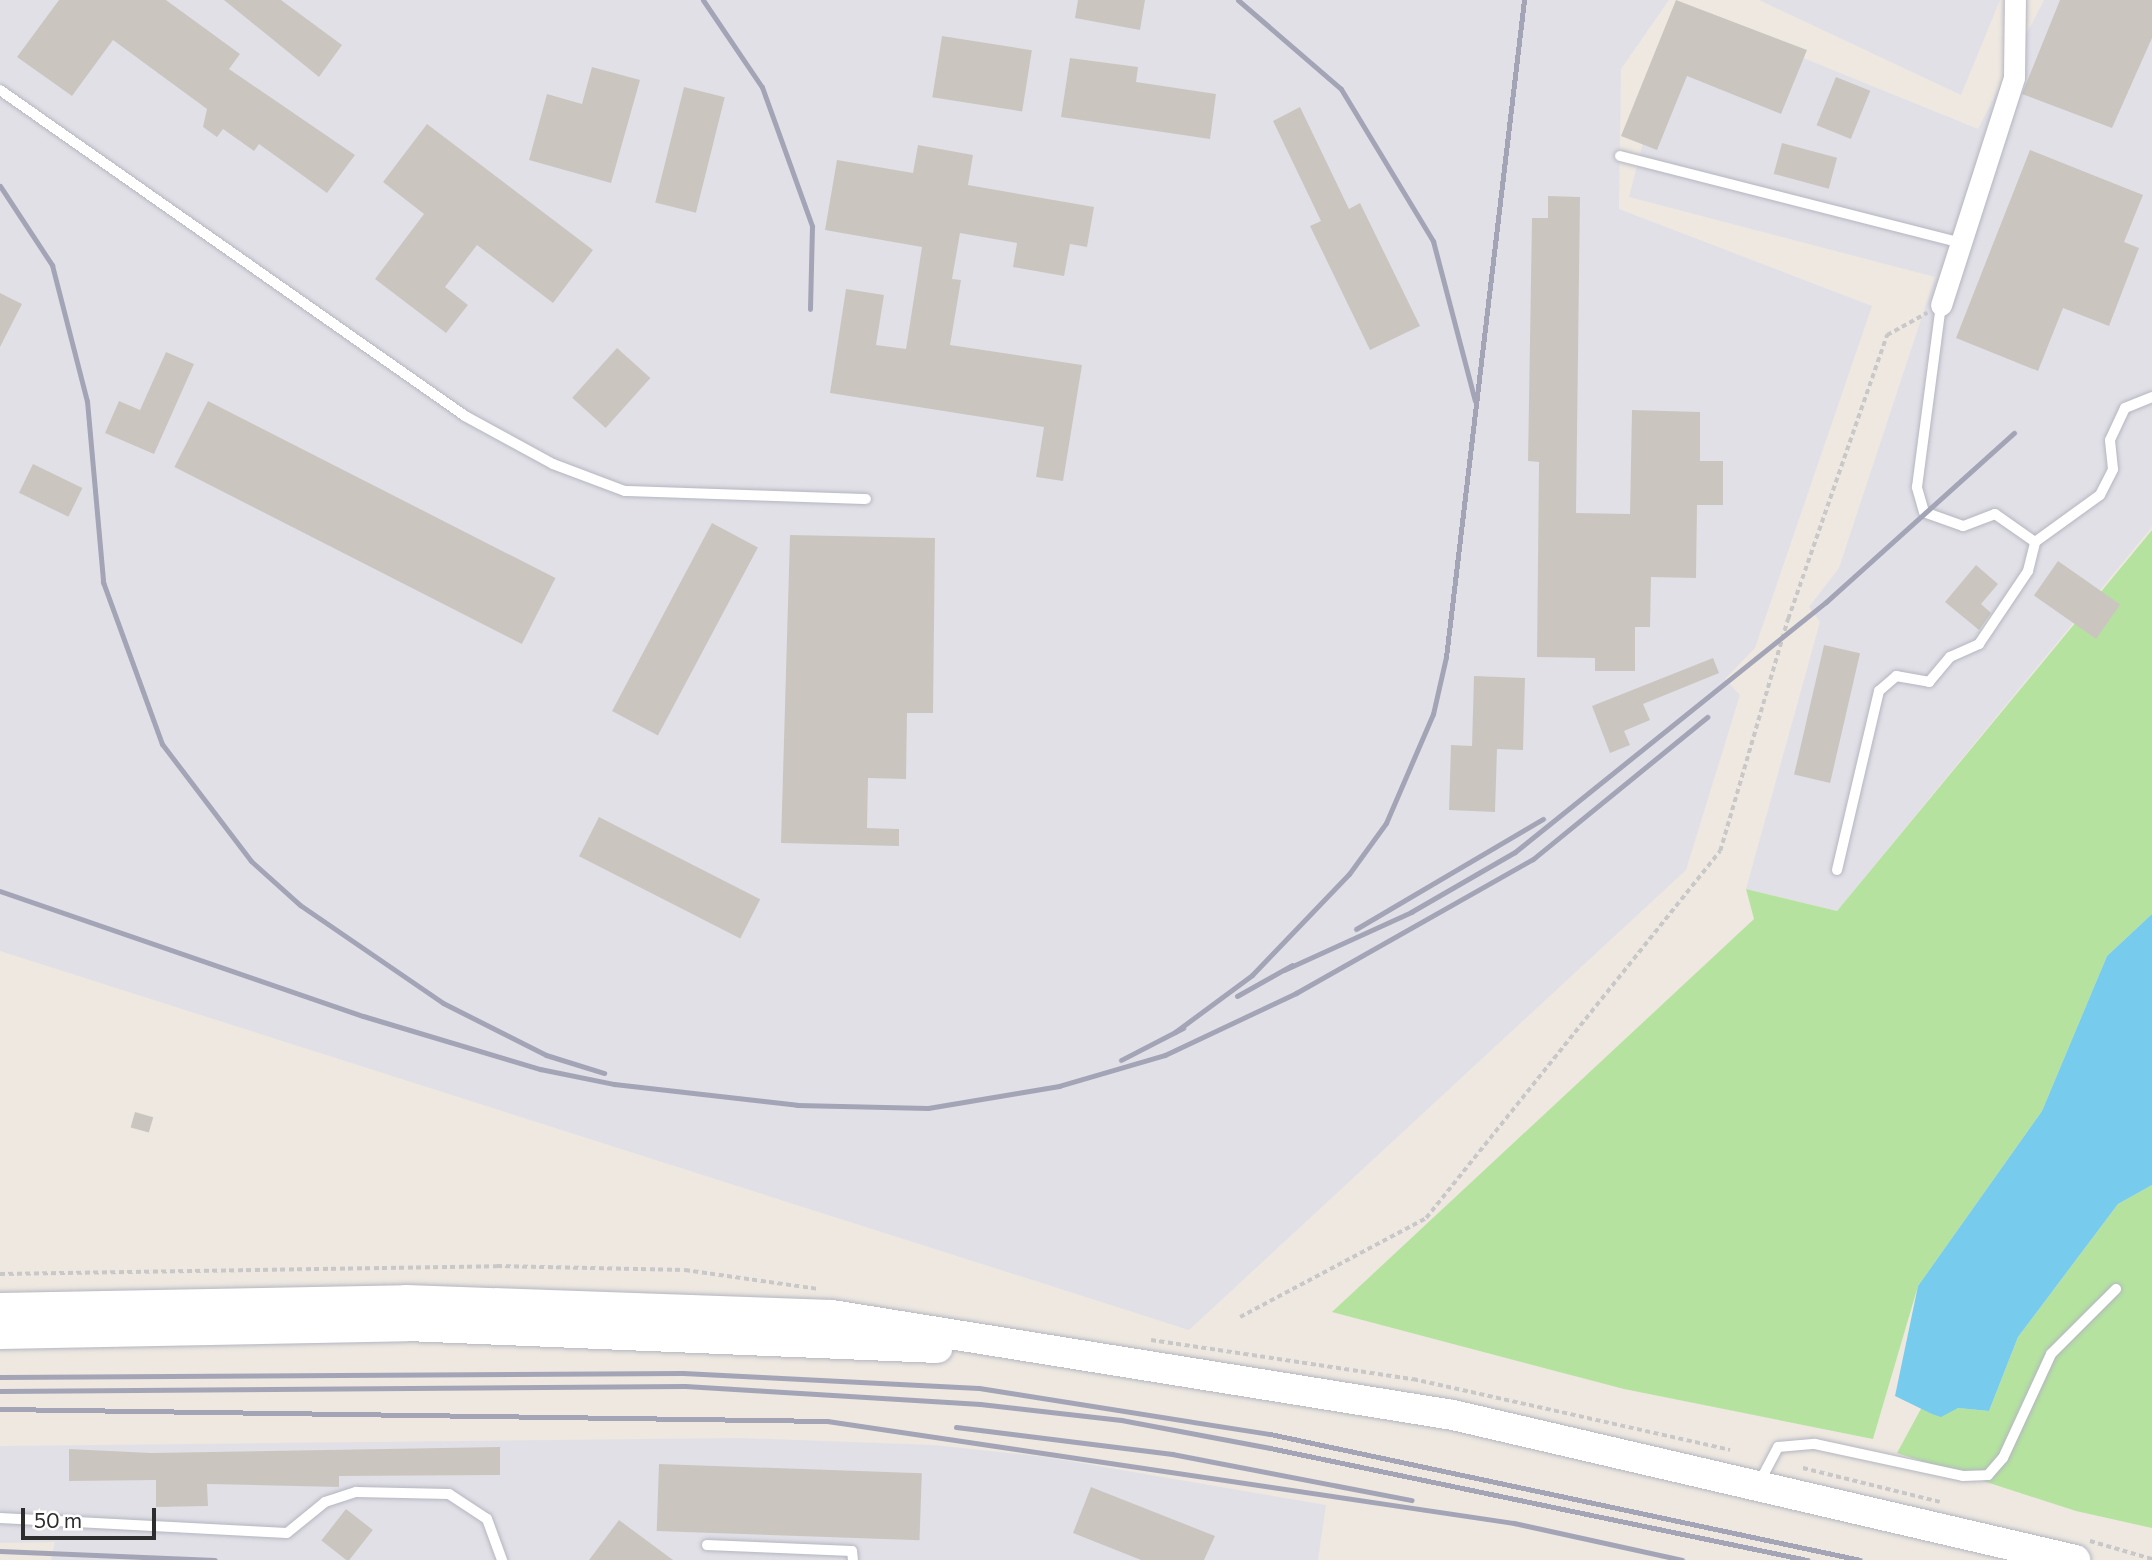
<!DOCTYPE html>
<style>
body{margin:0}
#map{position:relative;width:2152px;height:1560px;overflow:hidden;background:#eee8e1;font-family:Commissioner,sans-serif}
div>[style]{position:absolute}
.industrial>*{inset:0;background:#e2e0e7}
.green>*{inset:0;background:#b5e39f}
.water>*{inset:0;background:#77cbec}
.building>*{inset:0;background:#cac6bf;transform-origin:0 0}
.path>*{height:3.5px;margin-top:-1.75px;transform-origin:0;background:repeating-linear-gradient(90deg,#c8c8c8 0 5px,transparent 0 8.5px)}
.roads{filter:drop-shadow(0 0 2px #b4b6c0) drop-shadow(0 0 2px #b4b6c0)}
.lane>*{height:10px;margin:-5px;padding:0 5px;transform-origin:5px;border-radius:5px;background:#fff}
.street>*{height:21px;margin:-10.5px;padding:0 10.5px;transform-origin:10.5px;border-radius:10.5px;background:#fff}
.secondary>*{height:30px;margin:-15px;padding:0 15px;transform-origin:15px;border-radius:15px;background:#fff}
.rail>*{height:5px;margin:-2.5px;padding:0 2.5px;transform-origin:2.5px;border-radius:2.5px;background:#a3a5b7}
span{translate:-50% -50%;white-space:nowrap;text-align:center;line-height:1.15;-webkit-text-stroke:5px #fff;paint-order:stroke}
.scale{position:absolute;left:21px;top:1508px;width:135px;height:32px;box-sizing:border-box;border:4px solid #2d2d2d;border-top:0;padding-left:9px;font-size:21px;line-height:24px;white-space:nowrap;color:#2d2d2d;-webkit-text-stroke:5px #fff;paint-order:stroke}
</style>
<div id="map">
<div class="industrial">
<i style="clip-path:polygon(0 0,1669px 0,1621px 69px,1619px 209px,1872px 306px,1755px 648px,1725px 679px,1740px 695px,1686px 870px,1189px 1330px,0 951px)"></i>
<i style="clip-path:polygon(1759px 0,2000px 0,1961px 95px)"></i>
<i style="clip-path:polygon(2044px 0,2152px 0,2152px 527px,1837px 911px,1746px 889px,1820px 622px,1809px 607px,1839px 568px,1935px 277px,1629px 197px,1678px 7px,1978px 129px)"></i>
<i style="clip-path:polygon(739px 1438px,934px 1445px,1046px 1457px,1326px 1505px,1318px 1560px,51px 1560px,55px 1542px,0 1543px,0 1446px)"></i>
</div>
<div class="green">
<i style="clip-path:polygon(2152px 530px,2152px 914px,2107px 956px,2042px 1111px,1918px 1286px,1873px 1439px,1624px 1389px,1332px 1312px,1754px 919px,1746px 889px,1837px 911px)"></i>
<i style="clip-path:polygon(2152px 1185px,2152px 1528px,2076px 1511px,1897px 1453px,1923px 1405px,1932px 1414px,1958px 1408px,1989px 1411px,2018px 1337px,2118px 1204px)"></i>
</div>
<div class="water">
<i style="clip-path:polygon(2152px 914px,2152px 1185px,2118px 1204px,2018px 1337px,1989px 1411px,1958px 1408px,1941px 1417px,1932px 1414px,1895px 1396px,1918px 1286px,2042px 1111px,2107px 956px)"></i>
</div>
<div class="building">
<i style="clip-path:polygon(59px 0,166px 0,240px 54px,229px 69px,355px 155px,327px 193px,259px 144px,254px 151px,223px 129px,217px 137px,203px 127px,207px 109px,113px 40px,72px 96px,17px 57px)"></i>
<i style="clip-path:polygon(224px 0,281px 0,342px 45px,319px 77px)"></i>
<i style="clip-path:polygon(1078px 0,1145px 0,1140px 30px,1075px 18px)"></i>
<i style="clip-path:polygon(1676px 0,1807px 50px,1781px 114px,1687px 76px,1657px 150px,1621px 136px)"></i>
<i style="clip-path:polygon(2060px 0,2152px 0,2152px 38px,2112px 128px,2022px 94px)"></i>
<i style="left:942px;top:36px;width:91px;height:62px;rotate:9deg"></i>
<i style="clip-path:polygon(1070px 58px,1138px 67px,1136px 82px,1216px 94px,1210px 139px,1061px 117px)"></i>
<i style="clip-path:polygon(592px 67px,640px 80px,611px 183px,529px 160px,547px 94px,582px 104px)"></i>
<i style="left:1836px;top:77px;width:37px;height:52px;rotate:22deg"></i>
<i style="left:684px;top:87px;width:42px;height:119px;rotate:14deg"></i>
<i style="clip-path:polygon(1300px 107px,1349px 209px,1360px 203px,1420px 326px,1370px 350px,1310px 226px,1321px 221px,1273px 121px)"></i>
<i style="clip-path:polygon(427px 124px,593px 250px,553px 303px,477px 245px,445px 287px,468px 305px,446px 333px,375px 279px,424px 214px,383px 182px)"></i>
<i style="left:1782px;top:143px;width:57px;height:32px;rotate:15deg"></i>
<i style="clip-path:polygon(918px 145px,973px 155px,968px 185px,1094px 207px,1087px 247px,1070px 244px,1064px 276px,1013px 267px,1017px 243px,960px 233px,952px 279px,961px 280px,950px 345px,1082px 365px,1063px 481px,1036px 477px,1044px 427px,830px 393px,846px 289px,884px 295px,876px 345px,906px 349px,922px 247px,825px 230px,837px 160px,913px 173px)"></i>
<i style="clip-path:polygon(2030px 150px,2143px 195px,2124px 242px,2139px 248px,2109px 326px,2063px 308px,2038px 371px,1956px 338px)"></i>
<i style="clip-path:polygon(1548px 196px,1580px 197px,1576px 513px,1630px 514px,1632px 410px,1700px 412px,1700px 461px,1723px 461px,1723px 505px,1697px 505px,1696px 578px,1651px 577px,1650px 627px,1635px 627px,1635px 671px,1595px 671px,1595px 658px,1537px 657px,1539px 462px,1528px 461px,1532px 218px,1548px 218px)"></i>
<i style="clip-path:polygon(0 293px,22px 304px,0 347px)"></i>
<i style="left:617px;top:348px;width:45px;height:67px;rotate:42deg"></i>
<i style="clip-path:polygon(166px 352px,194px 364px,154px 454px,105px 433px,119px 401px,140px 410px)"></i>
<i style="left:208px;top:401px;width:390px;height:74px;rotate:27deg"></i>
<i style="left:33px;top:464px;width:55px;height:32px;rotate:26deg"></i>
<i style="left:712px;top:523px;width:52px;height:213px;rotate:28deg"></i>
<i style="clip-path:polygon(790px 535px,935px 538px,933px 713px,907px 713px,906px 779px,868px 778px,867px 828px,899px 829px,899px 846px,781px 843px)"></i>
<i style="left:2058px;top:561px;width:76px;height:42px;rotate:35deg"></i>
<i style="clip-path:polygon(1976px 565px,1998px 584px,1981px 604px,1991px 613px,1979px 630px,1945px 602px)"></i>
<i style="left:1824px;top:645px;width:37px;height:133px;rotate:13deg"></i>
<i style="clip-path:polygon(1713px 658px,1719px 673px,1643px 704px,1650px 720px,1624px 731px,1630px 745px,1610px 753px,1592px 706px)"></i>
<i style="clip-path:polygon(1474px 676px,1525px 678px,1523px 750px,1497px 749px,1495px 812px,1449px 810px,1451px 745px,1472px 746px)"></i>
<i style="left:599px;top:817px;width:181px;height:44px;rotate:27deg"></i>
<i style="left:135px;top:1112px;width:19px;height:16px;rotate:16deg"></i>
<i style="clip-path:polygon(500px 1447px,500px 1475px,339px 1476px,339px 1487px,207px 1484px,208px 1506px,156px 1507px,156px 1480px,69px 1481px,69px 1449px,151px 1453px)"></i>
<i style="left:659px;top:1464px;width:263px;height:67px;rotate:2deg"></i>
<i style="clip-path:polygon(1091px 1487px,1215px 1536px,1204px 1560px,1141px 1560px,1073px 1533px)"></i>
<i style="left:346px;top:1509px;width:34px;height:40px;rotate:38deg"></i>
<i style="clip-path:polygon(619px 1520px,673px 1560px,589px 1560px)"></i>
</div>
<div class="path">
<i style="left:0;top:1274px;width:497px;rotate:-0.9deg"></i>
<i style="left:497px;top:1266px;width:188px;rotate:1.2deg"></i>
<i style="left:685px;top:1270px;width:134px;rotate:8.1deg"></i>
<i style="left:1240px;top:1317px;width:211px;rotate:-28deg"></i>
<i style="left:1426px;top:1218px;width:470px;rotate:-51.3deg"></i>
<i style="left:1720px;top:851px;width:242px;rotate:-73.7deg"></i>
<i style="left:1788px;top:619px;width:301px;rotate:-70.8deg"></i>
<i style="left:1887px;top:335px;width:46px;rotate:-28.8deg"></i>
<i style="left:1151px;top:1340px;width:265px;rotate:8.5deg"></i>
<i style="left:1413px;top:1379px;width:325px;rotate:12.6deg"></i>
<i style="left:1803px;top:1468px;width:141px;rotate:13.9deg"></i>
<i style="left:2090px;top:1541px;width:65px;rotate:16.2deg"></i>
</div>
<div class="roads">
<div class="lane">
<i style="left:0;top:90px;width:568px;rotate:35.03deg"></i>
<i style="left:465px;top:416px;width:100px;rotate:28.6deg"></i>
<i style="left:553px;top:464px;width:77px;rotate:20.6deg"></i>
<i style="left:625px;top:491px;width:241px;rotate:1.9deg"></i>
<i style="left:1620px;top:156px;width:352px;rotate:14.3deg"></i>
<i style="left:2035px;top:542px;width:80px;rotate:-35.9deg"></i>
<i style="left:2100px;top:495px;width:29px;rotate:-63deg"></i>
<i style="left:2113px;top:469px;width:29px;rotate:-96deg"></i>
<i style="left:2110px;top:440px;width:35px;rotate:-65deg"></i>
<i style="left:2125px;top:408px;width:29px;rotate:-22deg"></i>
<i style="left:1837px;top:870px;width:184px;rotate:-76.8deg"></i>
<i style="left:1879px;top:691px;width:23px;rotate:-41deg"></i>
<i style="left:1896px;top:676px;width:34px;rotate:10deg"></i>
<i style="left:1929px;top:682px;width:33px;rotate:-50deg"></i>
<i style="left:1950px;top:657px;width:32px;rotate:-24deg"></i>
<i style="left:1979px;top:644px;width:88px;rotate:-56.1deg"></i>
<i style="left:2028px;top:571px;width:30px;rotate:-76deg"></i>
<i style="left:2035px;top:542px;width:49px;rotate:-145deg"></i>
<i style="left:1995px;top:514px;width:34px;rotate:159deg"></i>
<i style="left:1963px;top:526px;width:41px;rotate:-160.3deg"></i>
<i style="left:1924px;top:512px;width:26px;rotate:-106deg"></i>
<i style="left:1917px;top:487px;width:184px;rotate:-82.5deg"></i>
<i style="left:1758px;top:1485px;width:43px;rotate:-62.2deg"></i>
<i style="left:1778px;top:1447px;width:37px;rotate:-5deg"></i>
<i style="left:1815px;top:1444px;width:151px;rotate:12.2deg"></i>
<i style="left:1963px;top:1476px;width:25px;rotate:-2deg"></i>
<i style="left:1988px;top:1475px;width:23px;rotate:-49deg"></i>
<i style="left:2003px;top:1458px;width:115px;rotate:-65.2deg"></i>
<i style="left:2051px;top:1354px;width:92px;rotate:-45deg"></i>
<i style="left:0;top:1518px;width:287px;rotate:3deg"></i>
<i style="left:287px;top:1533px;width:49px;rotate:-39.2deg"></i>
<i style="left:325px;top:1502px;width:33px;rotate:-18deg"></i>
<i style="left:356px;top:1492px;width:93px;rotate:1.2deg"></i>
<i style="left:449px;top:1494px;width:45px;rotate:33.3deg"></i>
<i style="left:487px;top:1519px;width:44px;rotate:69.9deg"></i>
<i style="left:707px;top:1545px;width:145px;rotate:2.4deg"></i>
<i style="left:852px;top:1551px;width:9px;rotate:84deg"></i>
</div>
<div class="street">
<i style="left:1941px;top:305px;width:239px;rotate:-72.2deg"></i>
<i style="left:2014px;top:77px;width:77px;rotate:-89.3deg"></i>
</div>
<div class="secondary">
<i style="left:0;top:1308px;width:406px;rotate:-1.1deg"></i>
<i style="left:406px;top:1300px;width:426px;rotate:2deg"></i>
<i style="left:832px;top:1315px;width:629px;rotate:9.15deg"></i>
<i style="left:1453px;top:1415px;width:639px;rotate:13.12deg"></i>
<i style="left:0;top:1334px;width:407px;rotate:-1.1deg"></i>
<i style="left:407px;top:1326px;width:531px;rotate:2.37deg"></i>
</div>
</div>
<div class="rail">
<i style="left:703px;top:0;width:105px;rotate:55.9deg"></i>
<i style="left:762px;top:87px;width:148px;rotate:70.2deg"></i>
<i style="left:812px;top:226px;width:83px;rotate:91.4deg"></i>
<i style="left:1238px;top:0;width:136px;rotate:40.8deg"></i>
<i style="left:1341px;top:89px;width:178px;rotate:58.8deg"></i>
<i style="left:1433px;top:241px;width:165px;rotate:75.3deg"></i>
<i style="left:0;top:186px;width:95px;rotate:56.6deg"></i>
<i style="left:52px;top:265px;width:140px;rotate:75.6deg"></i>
<i style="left:87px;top:401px;width:182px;rotate:84.9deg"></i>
<i style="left:103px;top:582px;width:172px;rotate:70deg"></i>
<i style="left:162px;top:744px;width:147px;rotate:52.7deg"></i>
<i style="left:251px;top:861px;width:66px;rotate:41.9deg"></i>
<i style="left:300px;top:905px;width:173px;rotate:34.4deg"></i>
<i style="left:443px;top:1003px;width:115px;rotate:26.8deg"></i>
<i style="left:546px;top:1055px;width:61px;rotate:17.2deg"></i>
<i style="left:0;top:891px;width:384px;rotate:19deg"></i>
<i style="left:363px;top:1016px;width:185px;rotate:16.7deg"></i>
<i style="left:540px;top:1069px;width:76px;rotate:11.5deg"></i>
<i style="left:614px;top:1084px;width:184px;rotate:6.5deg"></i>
<i style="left:797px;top:1105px;width:131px;rotate:1.3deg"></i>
<i style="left:928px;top:1108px;width:133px;rotate:-9.5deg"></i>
<i style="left:1059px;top:1086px;width:110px;rotate:-16.3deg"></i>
<i style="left:1165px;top:1055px;width:145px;rotate:-25.3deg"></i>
<i style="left:1296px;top:993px;width:272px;rotate:-29.5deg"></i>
<i style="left:1533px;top:859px;width:225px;rotate:-39.2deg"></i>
<i style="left:1356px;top:929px;width:217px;rotate:-30.5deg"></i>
<i style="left:1284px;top:970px;width:140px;rotate:-24.5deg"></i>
<i style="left:1411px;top:912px;width:120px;rotate:-30deg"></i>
<i style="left:1515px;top:852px;width:399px;rotate:-38.8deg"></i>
<i style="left:1826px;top:602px;width:253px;rotate:-42deg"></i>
<i style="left:1237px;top:996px;width:63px;rotate:-29.4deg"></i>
<i style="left:1175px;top:1032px;width:96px;rotate:-36.5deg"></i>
<i style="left:1252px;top:975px;width:140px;rotate:-46.2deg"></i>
<i style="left:1349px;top:874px;width:63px;rotate:-54deg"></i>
<i style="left:1386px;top:823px;width:119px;rotate:-66.7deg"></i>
<i style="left:1433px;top:714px;width:58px;rotate:-77.2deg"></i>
<i style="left:1446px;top:657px;width:662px;rotate:-83.23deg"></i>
<i style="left:1121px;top:1060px;width:70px;rotate:-27.3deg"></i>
<i style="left:0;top:1377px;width:683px;rotate:-0.34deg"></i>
<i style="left:683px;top:1373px;width:296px;rotate:2.9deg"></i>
<i style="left:979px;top:1388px;width:295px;rotate:9deg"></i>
<i style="left:1270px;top:1434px;width:603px;rotate:12.05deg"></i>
<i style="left:0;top:1391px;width:685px;rotate:-0.42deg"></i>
<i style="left:685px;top:1386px;width:296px;rotate:3.5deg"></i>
<i style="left:980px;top:1404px;width:142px;rotate:6.5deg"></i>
<i style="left:1121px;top:1420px;width:152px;rotate:10.6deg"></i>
<i style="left:1270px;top:1448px;width:549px;rotate:11.78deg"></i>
<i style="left:0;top:1409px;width:827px;rotate:0.83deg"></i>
<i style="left:827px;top:1421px;width:695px;rotate:8.45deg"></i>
<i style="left:1514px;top:1523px;width:172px;rotate:12.4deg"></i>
<i style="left:956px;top:1427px;width:218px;rotate:7.1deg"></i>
<i style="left:1172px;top:1454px;width:244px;rotate:10.9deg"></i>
<i style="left:0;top:1551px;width:215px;rotate:2.4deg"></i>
</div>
<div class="scale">50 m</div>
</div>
